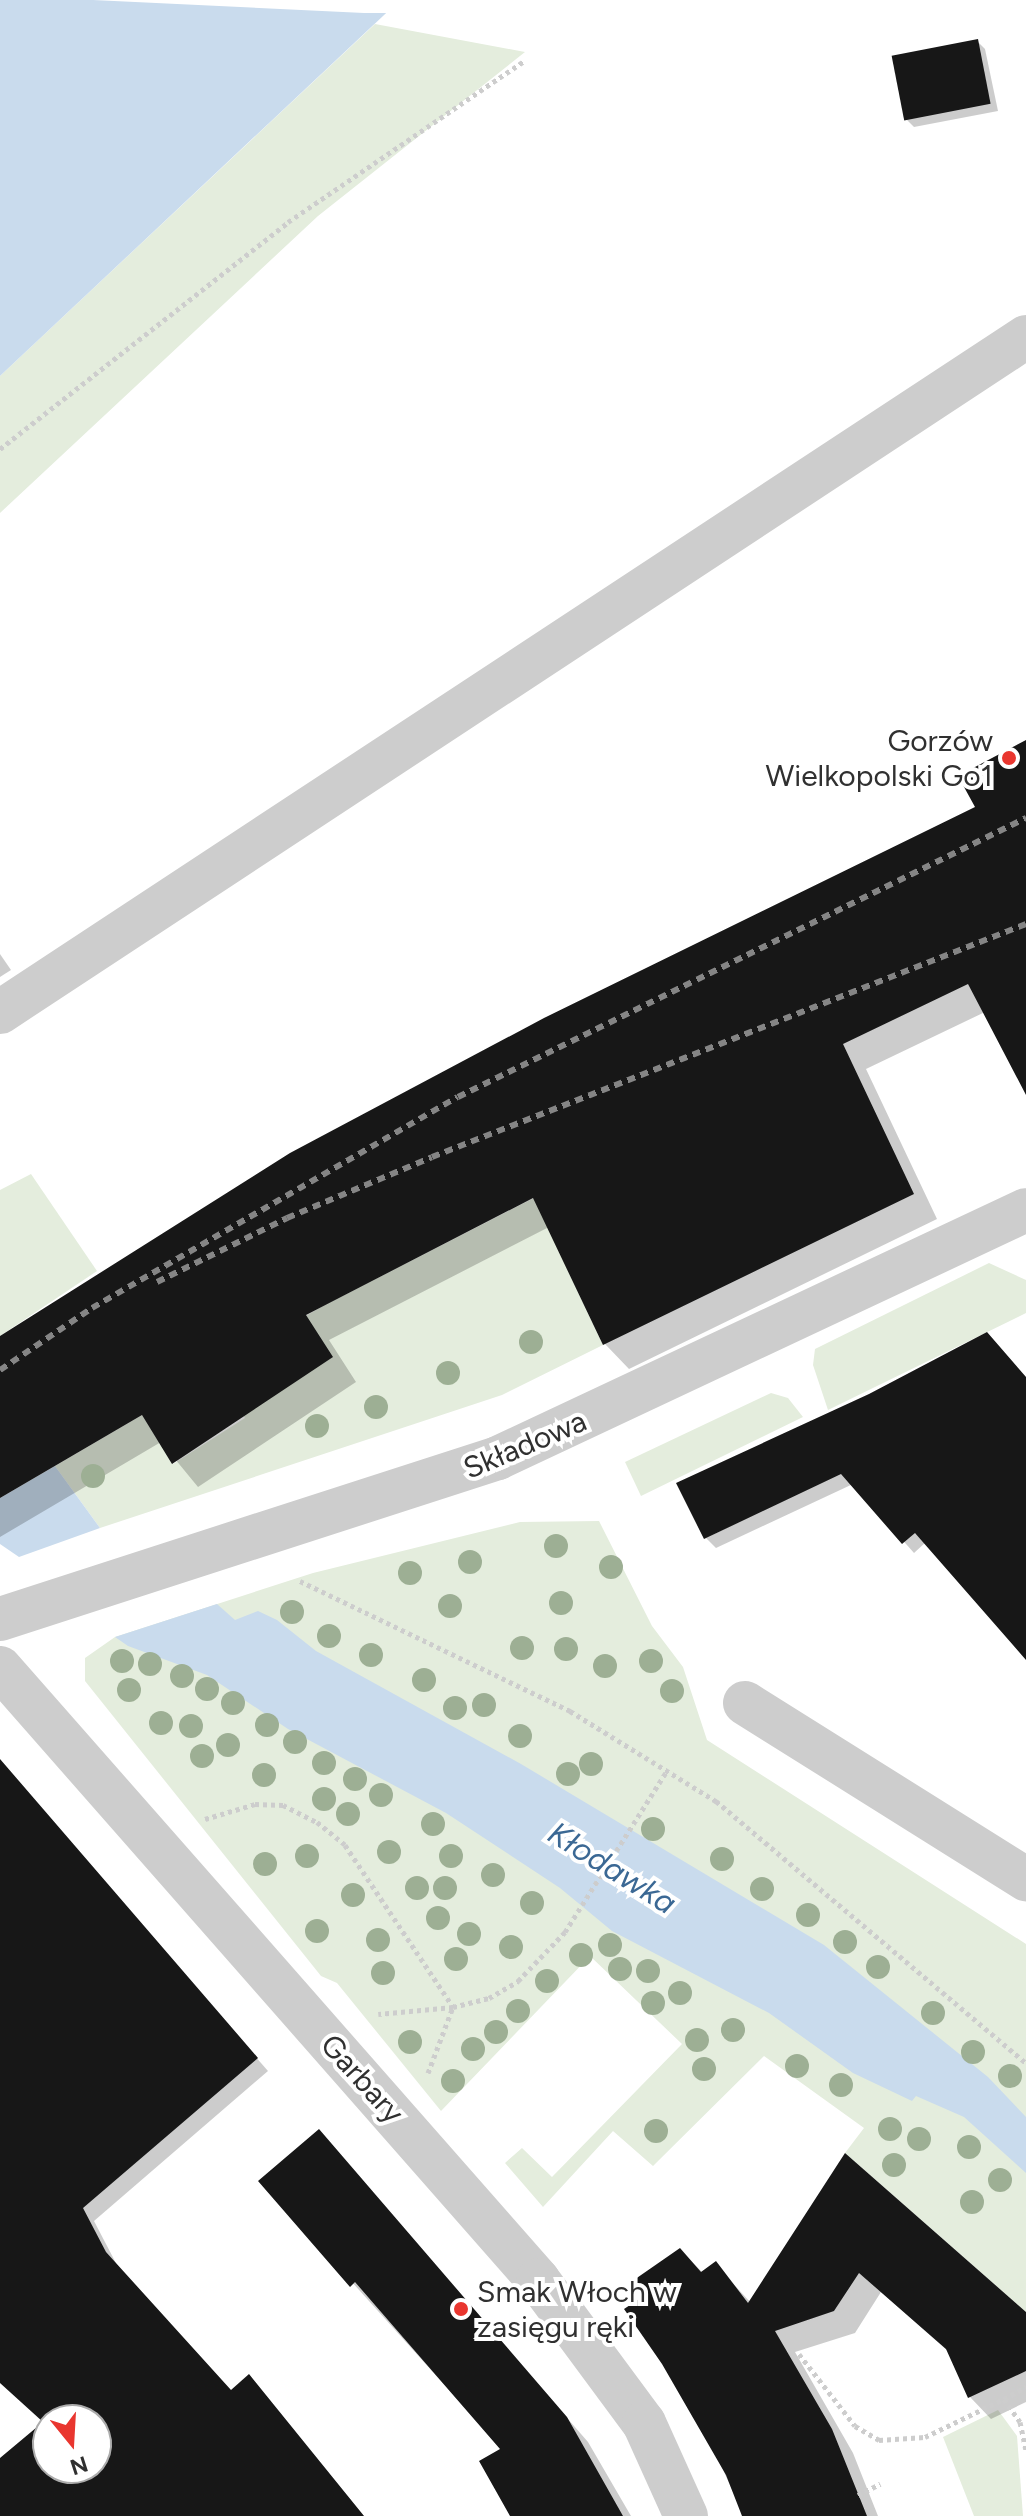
<!DOCTYPE html>
<meta charset="utf-8">
<style>
body{margin:0}
#map{position:relative;width:1026px;height:2516px;overflow:hidden;background:#fff;font-family:Figtree,sans-serif}
div>[style]{position:absolute}
.green>*{inset:0;background:#e4eddd}
.water>*{inset:0;background:#c9dbed}
.pier>*{inset:0;background:#fff}
.shadow>*{inset:0;background:#0003}
.building>*{inset:0;background:#171717;transform-origin:0 0}
.path>*{height:5px;margin-top:-2.5px;transform-origin:0;background:repeating-linear-gradient(90deg,#cdcdcd 0 4px,transparent 0 8px)}
.minor>*{height:44px;margin:-22px;padding:0 22px;transform-origin:22px;border-radius:22px;background:#cdcdcd}
.rail>*{height:6px;margin-top:-3px;transform-origin:0;background:repeating-linear-gradient(90deg,#858585 0 8px,transparent 0 14px)}
.trees>*{width:24px;height:24px;margin:-12px;border-radius:50%;background:#9daf94}
.dots>*{width:22px;height:22px;translate:-50% -50%;box-sizing:border-box;border:4px solid #fff;border-radius:50%}
span{translate:-50% -50%;white-space:nowrap;text-align:center;line-height:1.15;-webkit-text-stroke:8px #fff;paint-order:stroke}
.poi-label{font-size:30px;color:#303030}
.right{translate:-100% -50%;text-align:right}
.left{translate:0 -50%;text-align:left}
.street-label{font-size:30px;color:#303030}
.water-label{font-size:32px;color:#3b6894;font-style:italic}
.north{position:absolute;left:32px;top:2404px;width:80px;height:80px;box-sizing:border-box;background:#fff;border:2px solid #acacac;border-radius:50%;rotate:162deg;font-size:22px;font-weight:700;line-height:32px;text-align:center;color:#303030}
.north::after{content:'';display:block;margin:auto;width:28px;height:36px;background:#e9362f;clip-path:polygon(50% 0,100% 100%,50% 72%,0 100%)}
</style>
<div id="map">
<div class="green">
<i style="clip-path:polygon(375px 24px,525px 52px,318px 216px,0 513px,0 376px)"></i>
<i style="clip-path:polygon(31px 1174px,97px 1271px,0 1336px,0 1190px)"></i>
<i style="clip-path:polygon(534px 1198px,603px 1345px,502px 1395px,100px 1528px,55px 1466px,142px 1415px,173px 1464px,245px 1418px,214px 1370px,323px 1306px)"></i>
<i style="clip-path:polygon(989px 1263px,1026px 1280px,1026px 1313px,828px 1410px,813px 1365px,815px 1349px)"></i>
<i style="clip-path:polygon(771px 1393px,788px 1398px,803px 1417px,641px 1496px,625px 1462px)"></i>
<i style="clip-path:polygon(599px 1521px,652px 1626px,683px 1667px,707px 1740px,1026px 1944px,1026px 2312px,845px 2153px,864px 2128px,764px 2056px,653px 2166px,613px 2131px,543px 2207px,505px 2163px,522px 2148px,552px 2177px,682px 2044px,590px 1956px,441px 2111px,337px 1983px,321px 1976px,85px 1681px,85px 1658px,115px 1637px,313px 1573px,520px 1522px)"></i>
<i style="clip-path:polygon(998px 2410px,1017px 2436px,1023px 2516px,974px 2516px,943px 2437px)"></i>
</div>
<div class="water">
<i style="clip-path:polygon(0 0,400px 0,0 376px)"></i>
<i style="clip-path:polygon(55px 1466px,100px 1528px,19px 1557px,0 1544px,0 1498px)"></i>
<i style="clip-path:polygon(217px 1604px,235px 1620px,258px 1611px,277px 1620px,316px 1651px,521px 1764px,824px 1945px,988px 2077px,1026px 2117px,1026px 2173px,964px 2117px,916px 2096px,912px 2101px,853px 2073px,769px 2013px,612px 1931px,560px 1888px,446px 1813px,288px 1729px,207px 1675px,128px 1646px,115px 1637px)"></i>
</div>
<div class="pier">
<i style="clip-path:polygon(93px 0,404px 0,393px 13px,364px 13px)"></i>
</div>
<div class="shadow">
<i style="clip-path:polygon(977px 41px,985px 49px,998px 111px,914px 127px,906px 119px)"></i>
<i style="clip-path:polygon(1026px 742px,1026px 1090px,985px 1012px,866px 1069px,937px 1219px,629px 1369px,605px 1344px,549px 1227px,329px 1340px,356px 1382px,198px 1487px,161px 1442px,0 1537px,0 1339px,291px 1155px,978px 808px)"></i>
<i style="clip-path:polygon(0 954px,11px 970px,0 977px)"></i>
<i style="clip-path:polygon(1026px 1379px,1026px 1657px,926px 1542px,914px 1553px,853px 1484px,716px 1548px,706px 1538px)"></i>
<i style="clip-path:polygon(evenodd,0 1765px,268px 2071px,94px 2221px,118px 2267px,231px 2392px,249px 2377px,364px 2516px,0 2516px,0 2460px,45px 2422px,0 2381px,0 1765px,48px 2420px,96px 2420px,96px 2468px,48px 2468px,48px 2420px)"></i>
<i style="clip-path:polygon(318px 2132px,588px 2442px,631px 2516px,513px 2516px,503px 2450px,261px 2181px)"></i>
<i style="clip-path:polygon(845px 2156px,1026px 2315px,1026px 2402px,991px 2419px,970px 2397px,949px 2352px,881px 2292px,855px 2333px,795px 2352px,853px 2453px,878px 2516px,744px 2516px,645px 2298px,680px 2250px,703px 2273px,715px 2264px,751px 2303px)"></i>
</div>
<div class="building">
<i style="left:978px;top:39px;width:66px;height:88px;rotate:79deg"></i>
<i style="clip-path:polygon(1026px 740px,1026px 1095px,968px 984px,843px 1044px,914px 1194px,603px 1345px,533px 1198px,306px 1315px,333px 1357px,172px 1464px,142px 1415px,0 1498px,0 1336px,290px 1153px,544px 1018px,975px 807px,958px 776px)"></i>
<i style="clip-path:polygon(987px 1332px,1026px 1377px,1026px 1660px,915px 1533px,902px 1544px,841px 1474px,704px 1539px,676px 1483px,869px 1394px)"></i>
<i style="clip-path:polygon(evenodd,0 1759px,258px 2058px,83px 2208px,106px 2252px,231px 2390px,249px 2374px,364px 2516px,0 2516px,0 2458px,43px 2422px,0 2383px,0 1759px,48px 2420px,96px 2420px,96px 2468px,48px 2468px,48px 2420px)"></i>
<i style="clip-path:polygon(319px 2129px,567px 2417px,623px 2516px,510px 2516px,479px 2461px,500px 2449px,355px 2282px,350px 2287px,258px 2181px)"></i>
<i style="clip-path:polygon(845px 2153px,1026px 2312px,1026px 2371px,968px 2398px,946px 2349px,859px 2273px,834px 2311px,775px 2331px,832px 2429px,867px 2516px,742px 2516px,726px 2475px,662px 2364px,624px 2309px,642px 2297px,631px 2282px,680px 2248px,701px 2272px,716px 2261px,748px 2303px)"></i>
</div>
<div class="path">
<i style="left:0;top:449px;width:367px;rotate:-38.2deg"></i>
<i style="left:288px;top:222px;width:286px;rotate:-34.3deg"></i>
<i style="left:300px;top:1581px;width:300px;rotate:25.7deg"></i>
<i style="left:570px;top:1711px;width:172px;rotate:31.7deg"></i>
<i style="left:716px;top:1801px;width:406px;rotate:40.2deg"></i>
<i style="left:205px;top:1819px;width:52px;rotate:-16.7deg"></i>
<i style="left:255px;top:1804px;width:28px;rotate:2deg"></i>
<i style="left:283px;top:1805px;width:38px;rotate:27deg"></i>
<i style="left:317px;top:1822px;width:36px;rotate:39deg"></i>
<i style="left:345px;top:1845px;width:195px;rotate:56.3deg"></i>
<i style="left:453px;top:2007px;width:75px;rotate:174.7deg"></i>
<i style="left:428px;top:2073px;width:71px;rotate:-69.3deg"></i>
<i style="left:453px;top:2007px;width:37px;rotate:-14deg"></i>
<i style="left:489px;top:1998px;width:34px;rotate:-30deg"></i>
<i style="left:518px;top:1981px;width:68px;rotate:-46.2deg"></i>
<i style="left:565px;top:1932px;width:189px;rotate:-57.7deg"></i>
<i style="left:799px;top:2354px;width:91px;rotate:52.1deg"></i>
<i style="left:855px;top:2426px;width:28px;rotate:30deg"></i>
<i style="left:879px;top:2440px;width:46px;rotate:-3.7deg"></i>
<i style="left:925px;top:2437px;width:88px;rotate:-25.7deg"></i>
<i style="left:1004px;top:2399px;width:28px;rotate:55deg"></i>
<i style="left:1020px;top:2422px;width:29px;rotate:78deg"></i>
<i style="left:1004px;top:2399px;width:25px;rotate:-29deg"></i>
<i style="left:858px;top:2495px;width:25px;rotate:-27deg"></i>
</div>
<div class="minor">
<i style="left:0;top:1012px;width:1228px;rotate:-33.34deg"></i>
<i style="left:0;top:1619px;width:523px;rotate:-17.92deg"></i>
<i style="left:498px;top:1458px;width:583px;rotate:-25.16deg"></i>
<i style="left:0;top:1668px;width:815px;rotate:48.68deg"></i>
<i style="left:538px;top:2280px;width:178px;rotate:53.5deg"></i>
<i style="left:644px;top:2423px;width:102px;rotate:65.7deg"></i>
<i style="left:745px;top:1703px;width:332px;rotate:32.1deg"></i>
</div>
<div class="rail">
<i style="left:157px;top:1282px;width:145px;rotate:-26.2deg"></i>
<i style="left:287px;top:1218px;width:157px;rotate:-22.8deg"></i>
<i style="left:432px;top:1157px;width:638px;rotate:-21.42deg"></i>
<i style="left:0;top:1370px;width:111px;rotate:-34deg"></i>
<i style="left:92px;top:1308px;width:422px;rotate:-30deg"></i>
<i style="left:458px;top:1097px;width:633px;rotate:-26.16deg"></i>
</div>
<div class="trees">
<i style="left:531px;top:1342px"></i>
<i style="left:448px;top:1373px"></i>
<i style="left:376px;top:1407px"></i>
<i style="left:317px;top:1426px"></i>
<i style="left:93px;top:1476px"></i>
<i style="left:556px;top:1546px"></i>
<i style="left:470px;top:1562px"></i>
<i style="left:611px;top:1567px"></i>
<i style="left:410px;top:1573px"></i>
<i style="left:561px;top:1603px"></i>
<i style="left:450px;top:1606px"></i>
<i style="left:292px;top:1612px"></i>
<i style="left:329px;top:1636px"></i>
<i style="left:522px;top:1648px"></i>
<i style="left:566px;top:1649px"></i>
<i style="left:371px;top:1655px"></i>
<i style="left:122px;top:1661px"></i>
<i style="left:651px;top:1661px"></i>
<i style="left:150px;top:1664px"></i>
<i style="left:605px;top:1666px"></i>
<i style="left:182px;top:1676px"></i>
<i style="left:424px;top:1680px"></i>
<i style="left:207px;top:1689px"></i>
<i style="left:129px;top:1690px"></i>
<i style="left:672px;top:1691px"></i>
<i style="left:233px;top:1703px"></i>
<i style="left:484px;top:1705px"></i>
<i style="left:455px;top:1708px"></i>
<i style="left:161px;top:1723px"></i>
<i style="left:267px;top:1725px"></i>
<i style="left:191px;top:1726px"></i>
<i style="left:520px;top:1736px"></i>
<i style="left:295px;top:1742px"></i>
<i style="left:228px;top:1745px"></i>
<i style="left:202px;top:1756px"></i>
<i style="left:324px;top:1763px"></i>
<i style="left:591px;top:1764px"></i>
<i style="left:568px;top:1774px"></i>
<i style="left:264px;top:1775px"></i>
<i style="left:355px;top:1779px"></i>
<i style="left:381px;top:1795px"></i>
<i style="left:324px;top:1799px"></i>
<i style="left:348px;top:1814px"></i>
<i style="left:433px;top:1824px"></i>
<i style="left:653px;top:1829px"></i>
<i style="left:389px;top:1852px"></i>
<i style="left:307px;top:1856px"></i>
<i style="left:451px;top:1856px"></i>
<i style="left:722px;top:1859px"></i>
<i style="left:265px;top:1864px"></i>
<i style="left:493px;top:1875px"></i>
<i style="left:417px;top:1888px"></i>
<i style="left:445px;top:1888px"></i>
<i style="left:762px;top:1889px"></i>
<i style="left:353px;top:1895px"></i>
<i style="left:532px;top:1903px"></i>
<i style="left:808px;top:1915px"></i>
<i style="left:438px;top:1918px"></i>
<i style="left:317px;top:1931px"></i>
<i style="left:469px;top:1934px"></i>
<i style="left:378px;top:1940px"></i>
<i style="left:845px;top:1942px"></i>
<i style="left:610px;top:1945px"></i>
<i style="left:511px;top:1947px"></i>
<i style="left:581px;top:1955px"></i>
<i style="left:456px;top:1959px"></i>
<i style="left:878px;top:1967px"></i>
<i style="left:620px;top:1969px"></i>
<i style="left:648px;top:1971px"></i>
<i style="left:383px;top:1973px"></i>
<i style="left:547px;top:1981px"></i>
<i style="left:680px;top:1993px"></i>
<i style="left:653px;top:2003px"></i>
<i style="left:518px;top:2011px"></i>
<i style="left:933px;top:2013px"></i>
<i style="left:733px;top:2030px"></i>
<i style="left:496px;top:2032px"></i>
<i style="left:697px;top:2040px"></i>
<i style="left:410px;top:2042px"></i>
<i style="left:473px;top:2049px"></i>
<i style="left:973px;top:2052px"></i>
<i style="left:797px;top:2066px"></i>
<i style="left:704px;top:2069px"></i>
<i style="left:1010px;top:2076px"></i>
<i style="left:453px;top:2081px"></i>
<i style="left:841px;top:2085px"></i>
<i style="left:890px;top:2129px"></i>
<i style="left:656px;top:2131px"></i>
<i style="left:919px;top:2139px"></i>
<i style="left:969px;top:2147px"></i>
<i style="left:894px;top:2165px"></i>
<i style="left:1000px;top:2180px"></i>
<i style="left:972px;top:2202px"></i>
</div>
<div class="dots">
<i style="left:1009px;top:758px;background:#e9362f"></i>
<i style="left:461px;top:2309px;background:#e9362f"></i>
</div>
<div class="poi-label">
<span class="right" style="left:993px;top:758px">Gorzów<br>Wielkopolski Go1</span>
<span class="left" style="left:477px;top:2309px">Smak Włoch w<br>zasięgu ręki</span>
</div>
<div class="street-label">
<span style="left:525px;top:1445px;rotate:-23deg">Składowa</span>
<span style="left:362px;top:2079px;rotate:48deg">Garbary</span>
</div>
<div class="water-label">
<span style="left:612px;top:1868px;rotate:32deg">Kłodawka</span>
</div>
<div class="north">N</div>
</div>
